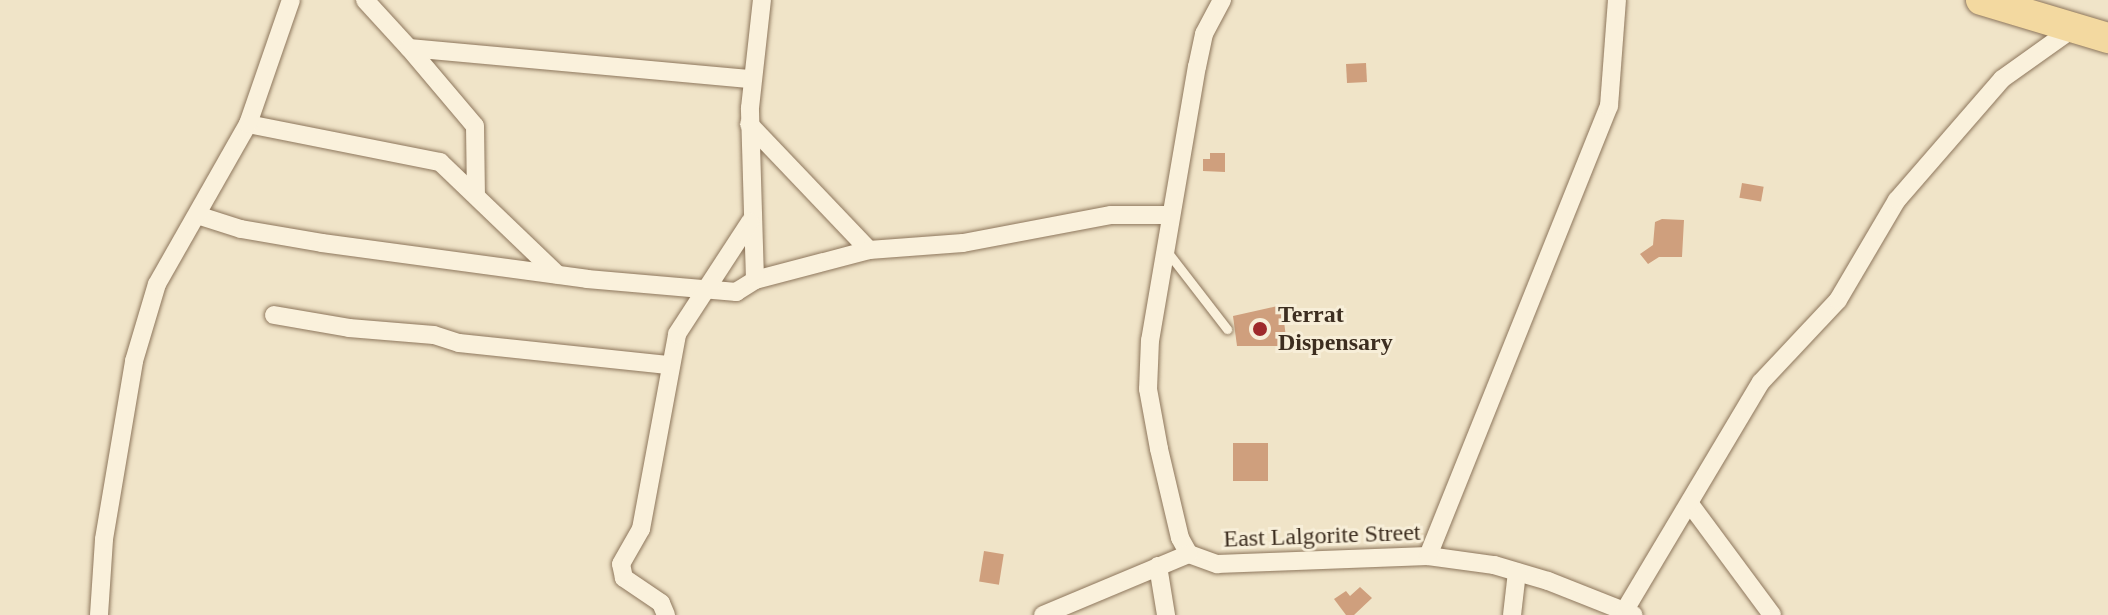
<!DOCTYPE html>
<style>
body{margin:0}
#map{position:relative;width:2108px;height:615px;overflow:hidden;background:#f0e4c8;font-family:Georgia,serif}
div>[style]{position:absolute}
.building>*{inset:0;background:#cf9f7d;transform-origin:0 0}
.roads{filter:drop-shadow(0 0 2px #8d765c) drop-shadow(0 0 2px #8d765c)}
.lane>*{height:9px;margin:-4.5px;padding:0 4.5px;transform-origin:4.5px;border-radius:4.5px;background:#faf1dc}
.street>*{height:18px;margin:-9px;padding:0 9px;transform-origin:9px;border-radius:9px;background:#faf1dc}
.primary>*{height:30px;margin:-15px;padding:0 15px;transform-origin:15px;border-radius:15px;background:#f3d9a0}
.dots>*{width:22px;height:22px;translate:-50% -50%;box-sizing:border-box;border:4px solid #f7eed8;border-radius:50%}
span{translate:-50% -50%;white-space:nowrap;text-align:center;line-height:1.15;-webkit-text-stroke:6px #f7eed8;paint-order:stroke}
.poi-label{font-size:24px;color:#3d2e20;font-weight:700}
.left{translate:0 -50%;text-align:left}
.street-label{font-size:24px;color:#3d2e20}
</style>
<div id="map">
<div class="building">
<i style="left:1366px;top:63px;width:19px;height:20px;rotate:87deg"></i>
<i style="clip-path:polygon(1210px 153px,1225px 153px,1225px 172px,1203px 171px,1203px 159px,1210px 159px)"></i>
<i style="left:1742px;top:183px;width:22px;height:15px;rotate:10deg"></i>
<i style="clip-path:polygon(1662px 219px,1684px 220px,1682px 257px,1659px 257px,1648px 264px,1640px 254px,1653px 245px,1655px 222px)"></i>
<i style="clip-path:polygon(1282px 305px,1287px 346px,1237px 346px,1233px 316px)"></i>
<i style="left:1233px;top:443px;width:35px;height:38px"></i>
<i style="left:984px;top:551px;width:20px;height:31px;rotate:9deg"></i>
<i style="clip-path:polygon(1360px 587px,1372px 598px,1354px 615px,1346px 615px,1334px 599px,1346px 591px,1350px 596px)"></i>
</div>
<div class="roads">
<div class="lane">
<i style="left:1166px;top:250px;width:100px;rotate:52.3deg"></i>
</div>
<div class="street">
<i style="left:365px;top:0;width:65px;rotate:47.5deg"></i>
<i style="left:409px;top:48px;width:344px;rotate:5.2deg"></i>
<i style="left:1222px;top:0;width:38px;rotate:118deg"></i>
<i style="left:1204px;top:34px;width:33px;rotate:102deg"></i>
<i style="left:1197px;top:66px;width:278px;rotate:99.7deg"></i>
<i style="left:1150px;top:340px;width:49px;rotate:92.3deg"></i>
<i style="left:1148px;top:389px;width:61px;rotate:79.6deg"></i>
<i style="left:1159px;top:449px;width:91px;rotate:76.7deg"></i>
<i style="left:1180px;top:538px;width:18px;rotate:61deg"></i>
<i style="left:1189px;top:554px;width:30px;rotate:20deg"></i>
<i style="left:1217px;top:564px;width:211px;rotate:-2.2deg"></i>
<i style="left:1428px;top:556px;width:67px;rotate:7.8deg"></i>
<i style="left:1494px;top:565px;width:56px;rotate:16.5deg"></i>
<i style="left:1548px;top:581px;width:92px;rotate:21.6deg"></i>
<i style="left:409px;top:48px;width:102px;rotate:49.8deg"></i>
<i style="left:475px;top:126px;width:69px;rotate:89.2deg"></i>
<i style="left:248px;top:124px;width:196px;rotate:11.2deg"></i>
<i style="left:440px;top:162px;width:163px;rotate:43.8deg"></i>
<i style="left:749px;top:124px;width:174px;rotate:46.4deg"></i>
<i style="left:197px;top:215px;width:46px;rotate:17.7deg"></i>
<i style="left:241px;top:229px;width:82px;rotate:9.8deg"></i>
<i style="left:322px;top:243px;width:267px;rotate:7.7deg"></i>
<i style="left:587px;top:279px;width:150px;rotate:5deg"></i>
<i style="left:736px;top:292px;width:22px;rotate:-32deg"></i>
<i style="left:755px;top:280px;width:118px;rotate:-14.7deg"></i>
<i style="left:869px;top:250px;width:94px;rotate:-4.3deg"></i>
<i style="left:963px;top:243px;width:151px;rotate:-10.7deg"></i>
<i style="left:1111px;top:215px;width:58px"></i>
<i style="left:755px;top:280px;width:172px;rotate:-91.7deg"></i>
<i style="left:750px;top:108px;width:109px;rotate:-83.7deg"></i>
<i style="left:274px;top:315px;width:76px;rotate:9.8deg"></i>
<i style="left:349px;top:328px;width:85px;rotate:4.7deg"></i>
<i style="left:434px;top:335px;width:26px;rotate:18deg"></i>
<i style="left:459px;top:343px;width:210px;rotate:6deg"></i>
<i style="left:1690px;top:504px;width:138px;rotate:53.5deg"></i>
<i style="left:1428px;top:556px;width:485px;rotate:-68.1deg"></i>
<i style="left:1609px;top:106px;width:106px;rotate:-85.7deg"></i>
<i style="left:1158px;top:566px;width:50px;rotate:80.7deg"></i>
<i style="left:1625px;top:610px;width:265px;rotate:-59.2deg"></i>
<i style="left:1761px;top:382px;width:112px;rotate:-46.8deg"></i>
<i style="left:1838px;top:300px;width:116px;rotate:-59.5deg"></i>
<i style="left:1897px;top:200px;width:160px;rotate:-49deg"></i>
<i style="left:2002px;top:79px;width:86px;rotate:-35.5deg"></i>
<i style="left:99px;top:615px;width:76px;rotate:-86.2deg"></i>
<i style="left:104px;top:539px;width:181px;rotate:-80.4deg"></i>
<i style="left:134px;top:361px;width:80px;rotate:-73.4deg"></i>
<i style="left:157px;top:284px;width:184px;rotate:-60.4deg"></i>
<i style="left:248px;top:124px;width:131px;rotate:-70.9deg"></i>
<i style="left:666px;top:615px;width:13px;rotate:-113deg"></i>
<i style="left:661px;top:603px;width:45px;rotate:-146deg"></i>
<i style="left:624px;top:578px;width:14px;rotate:-102deg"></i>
<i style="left:621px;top:564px;width:40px;rotate:-60.3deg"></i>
<i style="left:641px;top:529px;width:198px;rotate:-79.5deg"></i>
<i style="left:677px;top:334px;width:134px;rotate:-56.9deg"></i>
<i style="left:1043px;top:615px;width:158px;rotate:-22.7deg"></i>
<i style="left:1512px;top:615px;width:43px;rotate:-83.4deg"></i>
</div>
<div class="primary">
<i style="left:1981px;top:0;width:133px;rotate:16.7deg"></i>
</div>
</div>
<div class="dots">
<i style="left:1260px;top:329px;background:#9e2a2b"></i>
</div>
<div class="poi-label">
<span class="left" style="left:1278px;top:329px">Terrat<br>Dispensary</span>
</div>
<div class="street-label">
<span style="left:1322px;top:536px;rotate:-2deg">East Lalgorite Street</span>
</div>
</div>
